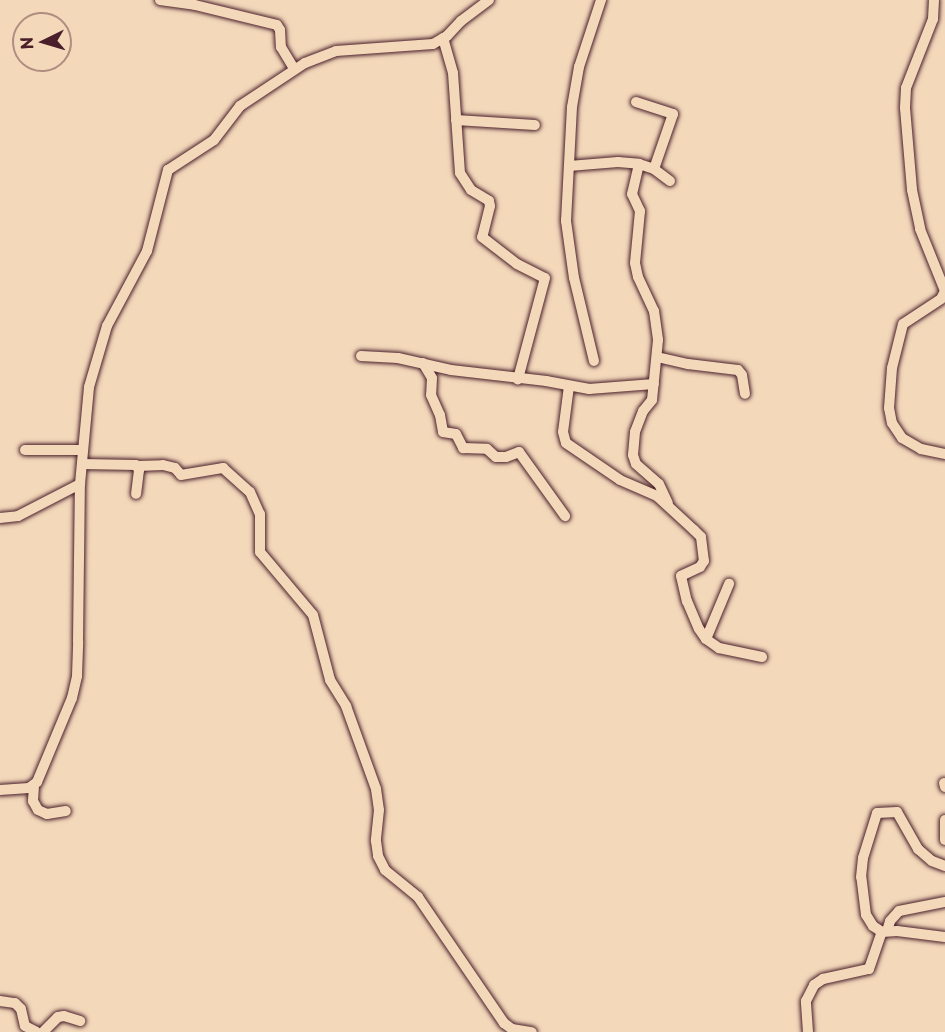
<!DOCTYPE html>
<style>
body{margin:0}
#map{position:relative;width:945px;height:1032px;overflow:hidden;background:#f3d8ba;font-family:"Playpen Sans",sans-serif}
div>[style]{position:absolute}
.roads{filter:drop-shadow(0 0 2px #4a1f2b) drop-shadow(0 0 2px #4a1f2b)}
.minor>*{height:10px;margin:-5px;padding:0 5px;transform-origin:5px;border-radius:5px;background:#f3d8ba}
span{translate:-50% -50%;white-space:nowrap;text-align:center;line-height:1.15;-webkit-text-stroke:6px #f3d8ba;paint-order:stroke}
.north{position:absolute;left:12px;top:12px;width:60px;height:60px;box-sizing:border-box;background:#f3d8ba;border:2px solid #af8e81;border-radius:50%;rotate:265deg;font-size:16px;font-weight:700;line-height:24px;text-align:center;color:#4a1f2b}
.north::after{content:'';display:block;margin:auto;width:21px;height:27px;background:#4a1f2b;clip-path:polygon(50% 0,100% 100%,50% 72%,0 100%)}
</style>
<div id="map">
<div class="roads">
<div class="minor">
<i style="left:160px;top:0;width:35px;rotate:8deg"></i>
<i style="left:195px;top:5px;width:84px;rotate:13.7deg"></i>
<i style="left:277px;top:25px;width:6px;rotate:59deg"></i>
<i style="left:280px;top:30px;width:17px;rotate:87deg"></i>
<i style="left:281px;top:47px;width:26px;rotate:59deg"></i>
<i style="left:934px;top:0;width:19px;rotate:93deg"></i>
<i style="left:933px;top:19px;width:74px;rotate:111.4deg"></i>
<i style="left:906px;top:88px;width:20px;rotate:93deg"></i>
<i style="left:905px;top:108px;width:82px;rotate:85.1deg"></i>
<i style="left:912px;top:190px;width:40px;rotate:78deg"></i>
<i style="left:920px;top:229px;width:67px;rotate:68deg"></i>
<i style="left:945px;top:291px;width:9px;rotate:117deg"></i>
<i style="left:941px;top:299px;width:45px;rotate:146.7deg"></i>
<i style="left:903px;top:324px;width:45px;rotate:104deg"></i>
<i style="left:892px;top:368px;width:40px;rotate:94.3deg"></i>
<i style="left:889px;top:408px;width:15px;rotate:79deg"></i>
<i style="left:892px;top:423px;width:18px;rotate:56deg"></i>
<i style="left:902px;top:438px;width:22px;rotate:30deg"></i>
<i style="left:921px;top:449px;width:25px;rotate:12deg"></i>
<i style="left:443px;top:38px;width:36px;rotate:74deg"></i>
<i style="left:453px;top:73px;width:100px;rotate:86deg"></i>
<i style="left:460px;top:173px;width:20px;rotate:57deg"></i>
<i style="left:471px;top:190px;width:21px;rotate:31deg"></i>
<i style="left:489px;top:201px;width:5px;rotate:79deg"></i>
<i style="left:490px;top:206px;width:32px;rotate:104deg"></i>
<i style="left:482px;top:237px;width:44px;rotate:37.6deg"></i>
<i style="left:517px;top:264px;width:31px;rotate:27deg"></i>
<i style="left:545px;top:278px;width:105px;rotate:105deg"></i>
<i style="left:636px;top:102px;width:39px;rotate:18deg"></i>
<i style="left:673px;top:114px;width:58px;rotate:109.1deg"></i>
<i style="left:456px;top:120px;width:79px;rotate:3.6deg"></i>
<i style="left:639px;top:164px;width:31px;rotate:103deg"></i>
<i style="left:632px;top:194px;width:19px;rotate:65deg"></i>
<i style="left:640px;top:211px;width:52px;rotate:95.5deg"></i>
<i style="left:635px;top:263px;width:14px;rotate:78deg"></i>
<i style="left:638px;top:277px;width:38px;rotate:65deg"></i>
<i style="left:654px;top:311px;width:29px;rotate:82deg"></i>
<i style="left:658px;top:340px;width:60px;rotate:95.7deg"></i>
<i style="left:652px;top:400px;width:14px;rotate:129deg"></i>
<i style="left:643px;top:411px;width:22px;rotate:111deg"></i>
<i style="left:635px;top:432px;width:23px;rotate:95deg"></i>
<i style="left:633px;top:455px;width:9px;rotate:72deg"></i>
<i style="left:636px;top:464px;width:30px;rotate:41deg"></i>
<i style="left:659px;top:484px;width:21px;rotate:65deg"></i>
<i style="left:569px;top:166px;width:49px;rotate:-4.7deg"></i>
<i style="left:618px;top:162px;width:21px;rotate:5deg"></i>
<i style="left:639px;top:164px;width:16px;rotate:18deg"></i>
<i style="left:654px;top:169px;width:20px;rotate:37deg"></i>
<i style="left:361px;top:356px;width:37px;rotate:3deg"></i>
<i style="left:398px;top:358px;width:54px;rotate:12.8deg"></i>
<i style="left:451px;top:370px;width:96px;rotate:6.6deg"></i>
<i style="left:546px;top:381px;width:44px;rotate:10.5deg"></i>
<i style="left:589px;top:389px;width:65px;rotate:-4.4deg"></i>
<i style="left:657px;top:357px;width:32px;rotate:13deg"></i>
<i style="left:688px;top:364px;width:50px;rotate:6.8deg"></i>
<i style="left:738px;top:370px;width:6px;rotate:51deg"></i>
<i style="left:742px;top:375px;width:19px;rotate:81deg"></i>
<i style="left:594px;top:361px;width:85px;rotate:-103.5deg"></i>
<i style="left:574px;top:278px;width:58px;rotate:-98deg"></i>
<i style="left:566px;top:221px;width:114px;rotate:-87deg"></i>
<i style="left:572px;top:107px;width:41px;rotate:-80.1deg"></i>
<i style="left:579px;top:67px;width:71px;rotate:-71.8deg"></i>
<i style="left:423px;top:363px;width:17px;rotate:59deg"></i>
<i style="left:432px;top:378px;width:17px;rotate:93deg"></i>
<i style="left:431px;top:395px;width:22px;rotate:66deg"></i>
<i style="left:440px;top:415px;width:17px;rotate:80deg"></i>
<i style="left:443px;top:432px;width:13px;rotate:9deg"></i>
<i style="left:456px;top:434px;width:16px;rotate:63deg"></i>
<i style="left:463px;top:448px;width:24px;rotate:2deg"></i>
<i style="left:487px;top:449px;width:12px;rotate:42deg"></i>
<i style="left:496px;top:457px;width:10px"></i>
<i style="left:506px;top:457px;width:14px;rotate:-21deg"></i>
<i style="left:519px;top:452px;width:79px;rotate:54.3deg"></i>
<i style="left:569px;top:386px;width:46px;rotate:97.4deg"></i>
<i style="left:563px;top:432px;width:11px;rotate:75deg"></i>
<i style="left:566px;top:443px;width:65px;rotate:34.4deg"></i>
<i style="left:620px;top:480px;width:40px;rotate:23.4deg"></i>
<i style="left:657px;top:496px;width:50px;rotate:42.6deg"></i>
<i style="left:694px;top:530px;width:10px;rotate:45deg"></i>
<i style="left:701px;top:537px;width:24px;rotate:83deg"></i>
<i style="left:704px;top:561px;width:7px;rotate:124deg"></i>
<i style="left:700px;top:567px;width:21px;rotate:155deg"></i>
<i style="left:681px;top:576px;width:26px;rotate:77deg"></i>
<i style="left:687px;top:601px;width:30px;rotate:67deg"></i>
<i style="left:699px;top:629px;width:12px;rotate:55deg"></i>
<i style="left:706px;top:639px;width:16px;rotate:35deg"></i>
<i style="left:719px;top:648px;width:44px;rotate:11.8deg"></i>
<i style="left:25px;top:450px;width:58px"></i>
<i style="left:82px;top:464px;width:54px;rotate:1.1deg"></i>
<i style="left:136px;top:465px;width:6px;rotate:59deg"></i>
<i style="left:139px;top:470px;width:24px;rotate:97deg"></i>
<i style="left:138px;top:466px;width:25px;rotate:-2deg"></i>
<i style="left:163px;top:465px;width:12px;rotate:14deg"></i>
<i style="left:175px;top:468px;width:9px;rotate:49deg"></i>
<i style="left:181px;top:475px;width:43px;rotate:-9.5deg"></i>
<i style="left:223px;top:468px;width:36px;rotate:42deg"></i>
<i style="left:250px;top:492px;width:24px;rotate:66deg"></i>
<i style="left:260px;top:514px;width:38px;rotate:90deg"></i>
<i style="left:260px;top:552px;width:82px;rotate:49.9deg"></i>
<i style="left:313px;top:615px;width:67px;rotate:75.3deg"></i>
<i style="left:330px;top:680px;width:31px;rotate:58deg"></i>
<i style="left:346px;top:706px;width:88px;rotate:70.1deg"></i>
<i style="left:376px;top:789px;width:21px;rotate:82deg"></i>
<i style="left:379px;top:810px;width:31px;rotate:96deg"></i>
<i style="left:376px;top:841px;width:15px;rotate:82deg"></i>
<i style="left:378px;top:856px;width:16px;rotate:63deg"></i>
<i style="left:385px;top:870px;width:43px;rotate:39.3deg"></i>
<i style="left:418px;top:897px;width:153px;rotate:55.7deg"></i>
<i style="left:504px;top:1023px;width:10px;rotate:37deg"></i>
<i style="left:512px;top:1029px;width:20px;rotate:9deg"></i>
<i style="left:0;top:518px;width:18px;rotate:-6deg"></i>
<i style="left:18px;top:516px;width:70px;rotate:-27.3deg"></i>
<i style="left:706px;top:639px;width:60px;rotate:-67.3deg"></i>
<i style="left:944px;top:783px;width:4px;rotate:76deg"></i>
<i style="left:34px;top:786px;width:15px;rotate:94deg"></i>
<i style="left:33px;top:801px;width:10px;rotate:61deg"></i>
<i style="left:38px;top:810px;width:10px;rotate:24deg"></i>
<i style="left:47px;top:814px;width:19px;rotate:-9deg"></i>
<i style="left:0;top:790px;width:29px;rotate:-4deg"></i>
<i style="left:29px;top:788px;width:10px;rotate:-37deg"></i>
<i style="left:37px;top:782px;width:91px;rotate:-67.4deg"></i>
<i style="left:72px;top:698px;width:23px;rotate:-77deg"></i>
<i style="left:77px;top:676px;width:35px;rotate:-88deg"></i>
<i style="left:78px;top:641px;width:157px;rotate:-89.3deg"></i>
<i style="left:80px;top:484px;width:97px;rotate:-84.7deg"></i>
<i style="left:89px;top:387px;width:64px;rotate:-73.6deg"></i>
<i style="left:107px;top:326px;width:85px;rotate:-61.9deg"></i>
<i style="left:147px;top:251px;width:84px;rotate:-75.5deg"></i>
<i style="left:168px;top:170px;width:55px;rotate:-33.1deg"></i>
<i style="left:214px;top:140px;width:43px;rotate:-52.6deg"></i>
<i style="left:240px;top:106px;width:78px;rotate:-33.5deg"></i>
<i style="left:305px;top:63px;width:33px;rotate:-21deg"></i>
<i style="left:336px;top:51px;width:97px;rotate:-4.1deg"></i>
<i style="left:433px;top:44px;width:16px;rotate:-30deg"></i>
<i style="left:447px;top:36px;width:21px;rotate:-47deg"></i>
<i style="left:461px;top:21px;width:35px;rotate:-37deg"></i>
<i style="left:945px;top:820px;width:20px;rotate:90deg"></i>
<i style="left:887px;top:931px;width:10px;rotate:-73deg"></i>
<i style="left:890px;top:921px;width:13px;rotate:-48deg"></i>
<i style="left:899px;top:911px;width:47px;rotate:-11.1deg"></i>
<i style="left:882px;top:932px;width:11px;rotate:-146deg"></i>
<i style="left:873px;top:926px;width:13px;rotate:-122deg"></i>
<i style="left:866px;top:915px;width:38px;rotate:-97deg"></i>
<i style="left:861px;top:877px;width:19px;rotate:-84deg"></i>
<i style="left:863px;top:858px;width:47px;rotate:-72.7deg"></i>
<i style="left:877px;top:813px;width:20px;rotate:-3deg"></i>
<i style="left:897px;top:812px;width:43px;rotate:60.4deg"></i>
<i style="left:918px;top:849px;width:18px;rotate:41deg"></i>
<i style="left:932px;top:861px;width:14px;rotate:21deg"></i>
<i style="left:0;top:1001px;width:15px;rotate:8deg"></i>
<i style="left:15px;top:1003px;width:8px;rotate:45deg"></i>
<i style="left:21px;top:1009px;width:17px;rotate:77deg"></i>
<i style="left:25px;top:1026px;width:13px;rotate:27deg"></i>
<i style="left:43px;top:1032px;width:21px;rotate:-45deg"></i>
<i style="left:58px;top:1017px;width:6px;rotate:-9deg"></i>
<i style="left:64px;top:1016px;width:17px;rotate:17deg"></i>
<i style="left:808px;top:1032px;width:31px;rotate:-94deg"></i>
<i style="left:806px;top:1001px;width:18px;rotate:-63deg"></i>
<i style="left:814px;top:985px;width:11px;rotate:-34deg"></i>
<i style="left:823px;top:979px;width:47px;rotate:-12.3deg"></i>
<i style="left:869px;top:969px;width:39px;rotate:-71deg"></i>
<i style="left:882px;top:932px;width:15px;rotate:-4deg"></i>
<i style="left:897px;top:931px;width:48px;rotate:7.1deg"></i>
</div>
</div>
<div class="north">N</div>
</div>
